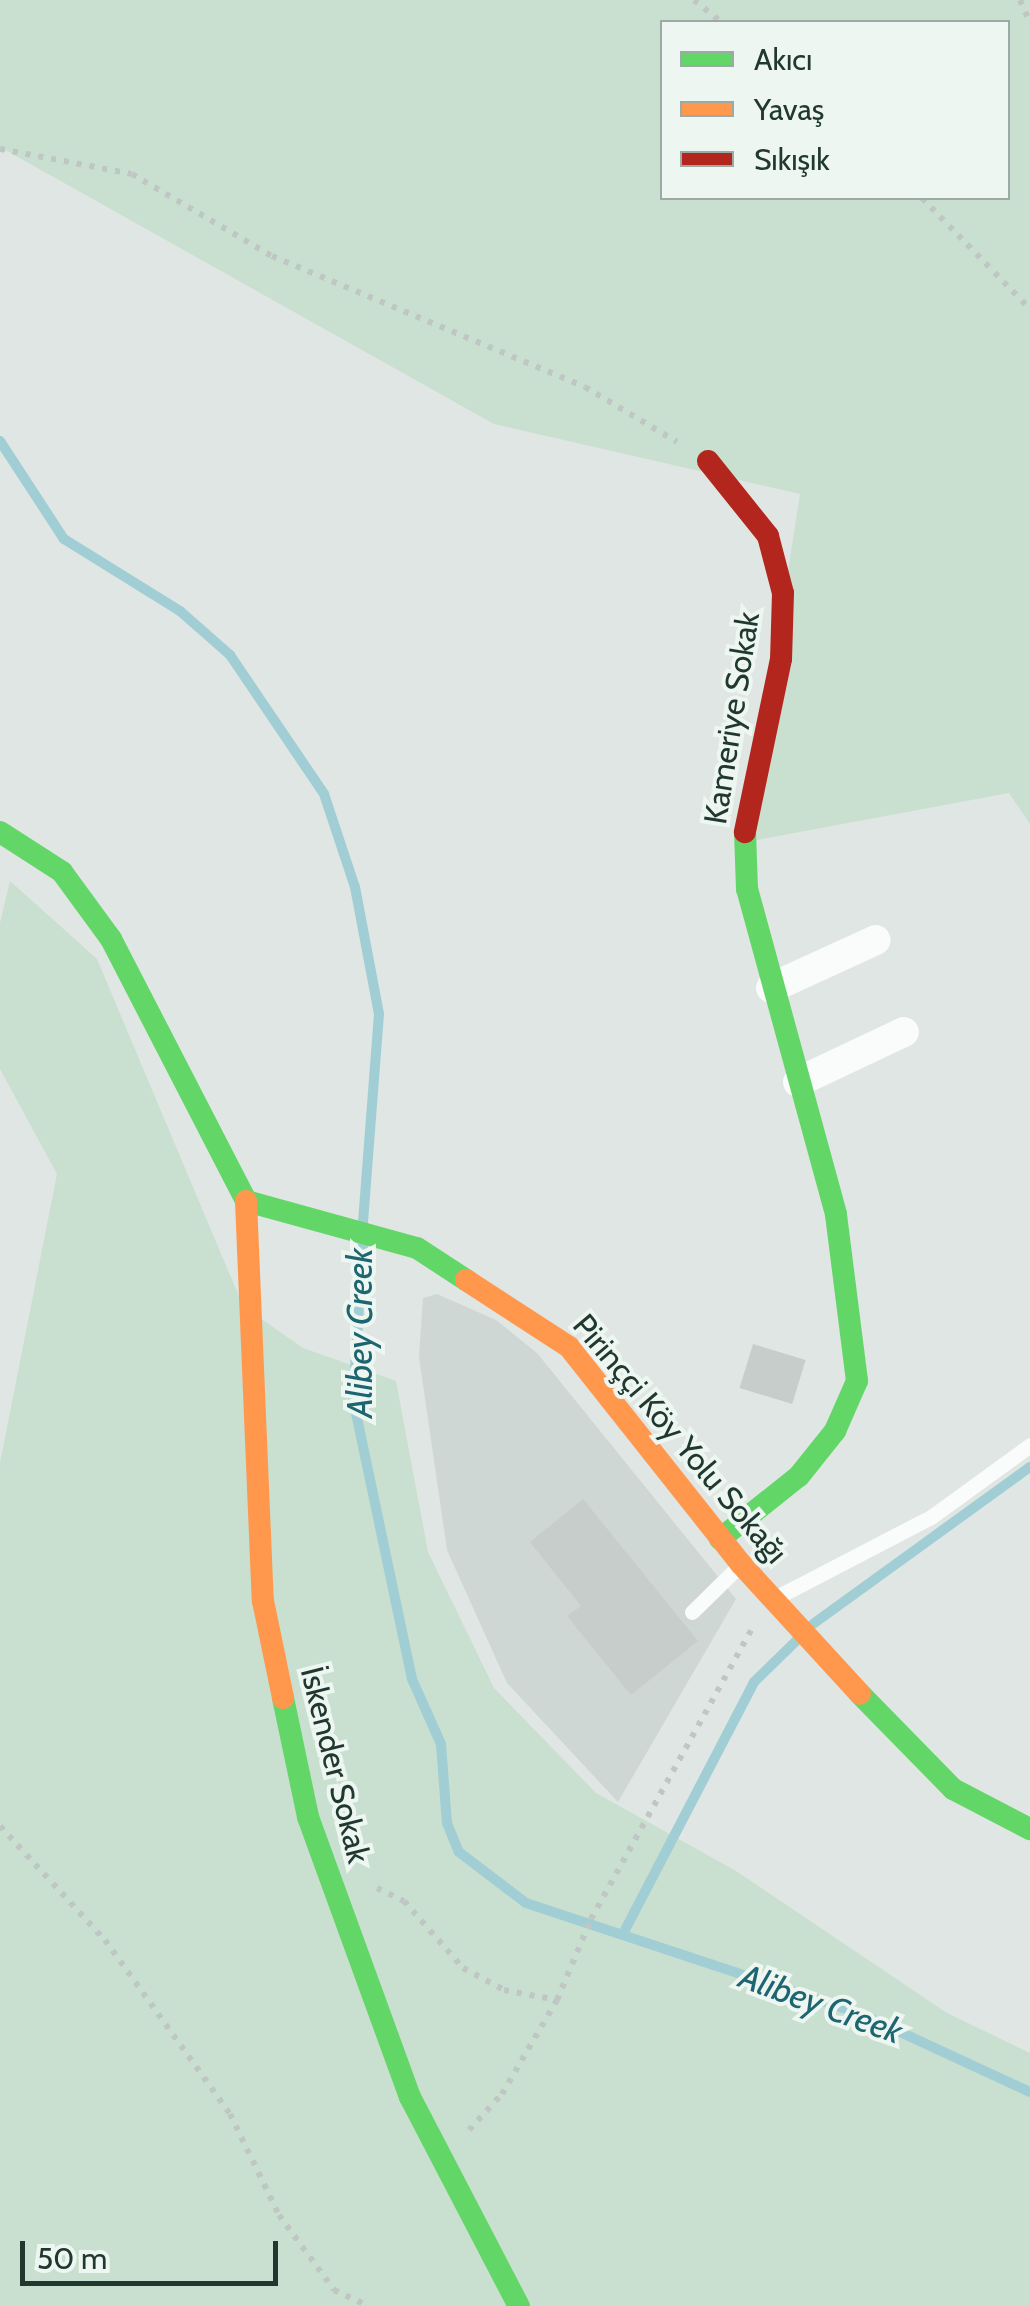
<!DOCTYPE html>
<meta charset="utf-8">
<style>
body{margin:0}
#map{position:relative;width:1030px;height:2306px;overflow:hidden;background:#e0e6e3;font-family:Cabin,sans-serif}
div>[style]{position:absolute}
.built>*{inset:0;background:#ced7d3}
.green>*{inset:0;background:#c9dfcf}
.stream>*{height:10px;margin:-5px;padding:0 5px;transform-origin:5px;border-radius:5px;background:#a1ced4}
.building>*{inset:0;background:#c7cdca;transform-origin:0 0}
.path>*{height:6px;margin-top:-3px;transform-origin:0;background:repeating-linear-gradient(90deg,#bfc7c5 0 5px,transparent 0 13px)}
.lane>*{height:15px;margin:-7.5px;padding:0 7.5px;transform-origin:7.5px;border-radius:7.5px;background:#fafbfb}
.street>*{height:30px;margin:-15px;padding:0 15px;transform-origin:15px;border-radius:15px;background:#fafbfb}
.fast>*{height:22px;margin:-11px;padding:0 11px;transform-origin:11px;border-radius:11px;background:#63d668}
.slow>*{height:22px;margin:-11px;padding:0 11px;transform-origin:11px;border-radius:11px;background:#ff974d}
.jam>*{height:22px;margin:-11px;padding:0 11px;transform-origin:11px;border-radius:11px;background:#b3261e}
span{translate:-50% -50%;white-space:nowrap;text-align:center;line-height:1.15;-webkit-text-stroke:8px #edf6f1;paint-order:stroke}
.street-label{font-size:32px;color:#203830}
.water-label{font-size:35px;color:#1d6571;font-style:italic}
.legend{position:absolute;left:660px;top:20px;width:350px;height:180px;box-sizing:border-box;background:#edf6f1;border:2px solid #9baaa4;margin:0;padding:12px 18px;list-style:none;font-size:30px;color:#203830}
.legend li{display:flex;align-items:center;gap:20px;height:50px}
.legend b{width:50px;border:2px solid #9baaa4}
.scale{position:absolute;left:20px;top:2241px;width:258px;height:45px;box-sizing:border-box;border:5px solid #203830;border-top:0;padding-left:12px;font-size:30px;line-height:35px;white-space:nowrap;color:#203830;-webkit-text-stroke:8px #edf6f1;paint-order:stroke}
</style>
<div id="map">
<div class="built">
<i style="clip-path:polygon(437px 1294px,496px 1320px,537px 1353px,736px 1599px,618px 1802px,507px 1683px,447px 1550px,419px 1357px,423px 1298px)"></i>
</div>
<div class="green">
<i style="clip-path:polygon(evenodd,0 0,1030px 0,1030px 824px,1009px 793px,746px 842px,800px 494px,494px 424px,0 147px,0 0,662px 22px,1008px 22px,1008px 198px,662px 198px,662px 22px)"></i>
<i style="clip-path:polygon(10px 881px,97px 959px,243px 1306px,303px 1348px,396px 1381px,428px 1552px,494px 1688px,596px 1793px,736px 1871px,947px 2013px,1030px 2053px,1030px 2306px,0 2306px,0 1463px,57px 1174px,0 1069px,0 923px)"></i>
</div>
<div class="stream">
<i style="left:0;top:441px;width:117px;rotate:56.9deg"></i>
<i style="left:64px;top:539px;width:137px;rotate:31.8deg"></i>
<i style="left:180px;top:611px;width:67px;rotate:41.3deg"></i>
<i style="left:230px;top:655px;width:168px;rotate:55.9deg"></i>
<i style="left:324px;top:794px;width:98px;rotate:71.6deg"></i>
<i style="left:355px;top:887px;width:129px;rotate:79.3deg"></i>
<i style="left:379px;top:1014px;width:210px;rotate:94.4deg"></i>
<i style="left:363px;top:1245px;width:154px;rotate:93.7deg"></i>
<i style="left:353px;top:1399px;width:286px;rotate:78.1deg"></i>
<i style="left:412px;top:1679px;width:71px;rotate:66deg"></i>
<i style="left:441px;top:1744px;width:79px;rotate:85.7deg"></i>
<i style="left:447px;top:1823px;width:31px;rotate:68deg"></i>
<i style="left:459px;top:1852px;width:84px;rotate:37.3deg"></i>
<i style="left:526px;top:1903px;width:351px;rotate:18.3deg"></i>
<i style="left:859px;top:2013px;width:188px;rotate:24.8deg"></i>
<i style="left:813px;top:1624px;width:268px;rotate:-35.9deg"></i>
<i style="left:624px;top:1932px;width:282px;rotate:-62.5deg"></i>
<i style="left:754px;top:1682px;width:60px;rotate:-44.3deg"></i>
</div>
<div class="building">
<i style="left:753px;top:1344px;width:55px;height:46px;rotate:17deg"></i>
<i style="clip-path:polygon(583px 1499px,698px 1641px,631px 1695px,567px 1616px,581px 1606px,530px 1542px)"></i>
</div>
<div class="path">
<i style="left:694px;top:0;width:35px;rotate:39deg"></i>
<i style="left:1020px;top:0;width:24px;rotate:66deg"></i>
<i style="left:0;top:149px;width:134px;rotate:10.7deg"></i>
<i style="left:132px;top:174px;width:162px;rotate:30.4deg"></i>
<i style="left:272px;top:256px;width:339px;rotate:22.7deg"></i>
<i style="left:585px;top:387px;width:107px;rotate:30.9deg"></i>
<i style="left:922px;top:198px;width:155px;rotate:45.8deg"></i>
<i style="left:0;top:1826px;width:155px;rotate:47.4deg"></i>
<i style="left:105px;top:1940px;width:214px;rotate:54.3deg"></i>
<i style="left:230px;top:2114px;width:112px;rotate:64.1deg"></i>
<i style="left:279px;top:2215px;width:93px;rotate:53.7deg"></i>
<i style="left:334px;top:2290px;width:38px;rotate:25deg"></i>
<i style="left:377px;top:1888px;width:30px;rotate:26deg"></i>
<i style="left:404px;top:1901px;width:89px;rotate:48.6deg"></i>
<i style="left:463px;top:1968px;width:47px;rotate:28.2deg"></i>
<i style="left:504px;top:1990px;width:54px;rotate:10.7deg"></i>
<i style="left:469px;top:2130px;width:49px;rotate:-47.5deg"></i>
<i style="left:502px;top:2094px;width:109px;rotate:-59.7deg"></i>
<i style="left:557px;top:2000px;width:88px;rotate:-67.2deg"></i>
<i style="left:591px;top:1919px;width:332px;rotate:-61deg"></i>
</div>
<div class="lane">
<i style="left:779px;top:1596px;width:171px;rotate:-27.5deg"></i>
<i style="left:931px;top:1517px;width:122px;rotate:-36deg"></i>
<i style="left:692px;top:1612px;width:64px;rotate:-44.4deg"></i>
</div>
<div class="street">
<i style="left:771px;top:988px;width:115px;rotate:-24.6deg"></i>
<i style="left:798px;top:1082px;width:117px;rotate:-25.3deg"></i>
</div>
<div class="fast">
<i style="left:0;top:832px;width:74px;rotate:32.8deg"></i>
<i style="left:62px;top:872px;width:83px;rotate:53.8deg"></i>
<i style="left:111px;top:939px;width:295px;rotate:62.7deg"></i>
<i style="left:246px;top:1201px;width:177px;rotate:15.4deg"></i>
<i style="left:417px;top:1248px;width:59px;rotate:33.1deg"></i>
<i style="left:720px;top:1539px;width:101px;rotate:-38.6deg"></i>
<i style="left:799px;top:1476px;width:58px;rotate:-51.3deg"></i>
<i style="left:835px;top:1431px;width:55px;rotate:-66.3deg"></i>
<i style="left:857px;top:1381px;width:168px;rotate:-97.2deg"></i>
<i style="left:836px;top:1214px;width:337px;rotate:-105.3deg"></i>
<i style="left:747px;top:889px;width:57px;rotate:-92deg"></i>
<i style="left:860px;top:1694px;width:133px;rotate:45.6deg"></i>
<i style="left:953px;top:1789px;width:87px;rotate:27.5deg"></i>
<i style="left:283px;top:1698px;width:122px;rotate:78.1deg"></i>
<i style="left:308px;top:1817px;width:298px;rotate:70deg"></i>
<i style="left:410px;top:2097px;width:236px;rotate:62.5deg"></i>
</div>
<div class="slow">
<i style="left:246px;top:1201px;width:400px;rotate:87.6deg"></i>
<i style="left:263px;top:1601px;width:99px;rotate:78.3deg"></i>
<i style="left:466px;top:1280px;width:123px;rotate:33deg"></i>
<i style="left:569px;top:1347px;width:277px;rotate:51.6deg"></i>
<i style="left:741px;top:1564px;width:176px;rotate:47.5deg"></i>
</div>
<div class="jam">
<i style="left:708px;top:461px;width:96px;rotate:51.3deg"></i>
<i style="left:768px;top:536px;width:59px;rotate:75.3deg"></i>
<i style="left:783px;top:593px;width:66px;rotate:91.7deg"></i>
<i style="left:781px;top:659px;width:177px;rotate:101.8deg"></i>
</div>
<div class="street-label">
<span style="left:732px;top:718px;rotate:-81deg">Kameriye Sokak</span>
<span style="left:680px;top:1439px;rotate:50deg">Pirinççi Köy Yolu Sokağı</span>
<span style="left:335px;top:1765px;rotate:76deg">İskender Sokak</span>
</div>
<div class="water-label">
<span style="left:360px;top:1333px;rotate:-90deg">Alibey Creek</span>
<span style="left:821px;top:2004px;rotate:20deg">Alibey Creek</span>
</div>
<ul class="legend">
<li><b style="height:12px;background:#63d668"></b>Akıcı</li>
<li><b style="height:12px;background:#ff974d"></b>Yavaş</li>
<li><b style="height:12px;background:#b3261e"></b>Sıkışık</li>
</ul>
<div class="scale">50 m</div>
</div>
